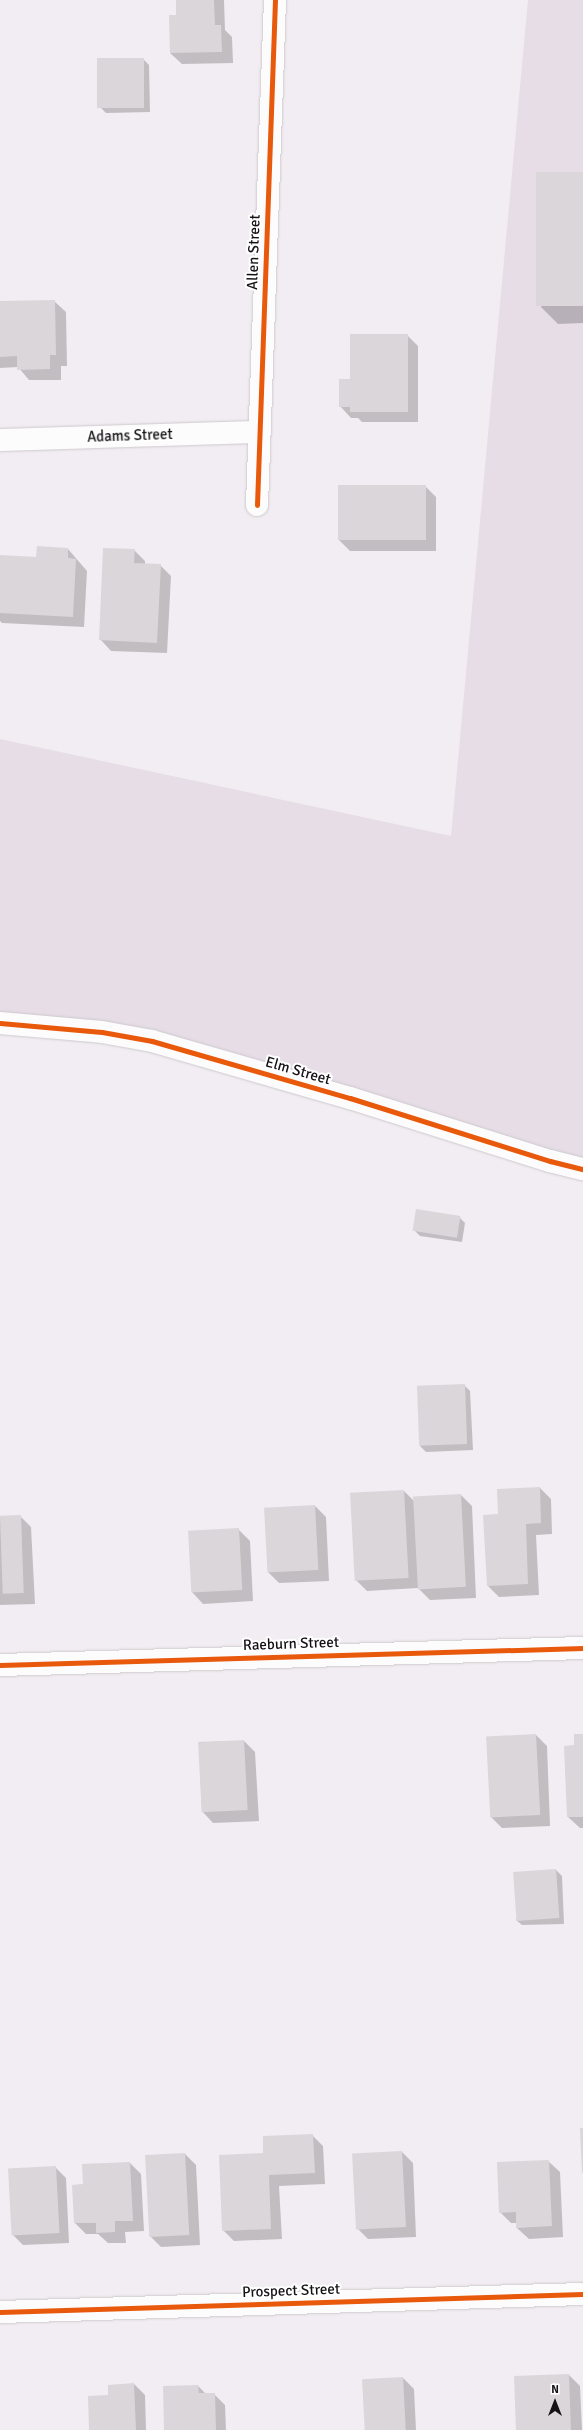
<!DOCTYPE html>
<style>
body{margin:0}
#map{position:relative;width:583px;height:2430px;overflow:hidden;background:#f2edf2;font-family:Signika,sans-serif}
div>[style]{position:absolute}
.built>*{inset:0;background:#e6dde6}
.shadow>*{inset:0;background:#0003}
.building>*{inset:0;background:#dad6da;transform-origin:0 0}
.roads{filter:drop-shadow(0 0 1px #cdc9cd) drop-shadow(0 0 1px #cdc9cd)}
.street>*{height:22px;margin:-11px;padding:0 11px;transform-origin:11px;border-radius:11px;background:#fdfcfd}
.cycleway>*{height:5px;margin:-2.5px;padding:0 2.5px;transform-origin:2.5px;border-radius:2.5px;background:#e8590c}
span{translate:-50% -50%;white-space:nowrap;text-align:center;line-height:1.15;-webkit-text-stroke:4px #fff;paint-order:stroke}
.street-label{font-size:15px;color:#151215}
.north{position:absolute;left:535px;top:2382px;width:40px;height:40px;-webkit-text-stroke:3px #fff;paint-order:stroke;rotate:0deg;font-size:11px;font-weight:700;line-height:16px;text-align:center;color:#151215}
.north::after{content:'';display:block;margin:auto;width:14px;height:18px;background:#151215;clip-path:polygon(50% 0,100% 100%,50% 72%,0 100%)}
</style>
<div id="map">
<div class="built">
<i style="clip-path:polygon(528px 0,583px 0,583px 1171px,162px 1047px,0 1031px,0 739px,451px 836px)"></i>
</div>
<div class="shadow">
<i style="clip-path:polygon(177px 0,224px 0,225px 30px,232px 37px,233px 63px,182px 64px,170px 53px,177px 16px)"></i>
<i style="clip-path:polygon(143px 59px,149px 65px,150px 112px,106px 113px,100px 107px)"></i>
<i style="clip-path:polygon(583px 172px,583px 323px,558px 324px,541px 307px)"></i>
<i style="clip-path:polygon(54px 301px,66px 312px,67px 366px,61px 366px,61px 380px,29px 380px,18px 367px,0 368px,0 302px)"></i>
<i style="clip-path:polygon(407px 335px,418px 346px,418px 422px,362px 422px,358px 418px,351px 418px,340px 406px,351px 380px)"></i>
<i style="clip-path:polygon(425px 486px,436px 497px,436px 551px,350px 551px,339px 540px)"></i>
<i style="clip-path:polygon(68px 549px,87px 571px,84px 627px,2px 623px,0 621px,0 556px,37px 558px)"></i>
<i style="clip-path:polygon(134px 550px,145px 561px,145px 564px,160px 565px,171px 576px,167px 653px,111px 651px,100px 639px)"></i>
<i style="clip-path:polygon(459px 1217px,465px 1223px,462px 1242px,420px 1236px,414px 1230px)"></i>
<i style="clip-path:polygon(464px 1385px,470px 1391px,473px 1450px,426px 1452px,420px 1446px)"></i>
<i style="clip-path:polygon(540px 1488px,551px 1499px,552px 1534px,536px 1535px,539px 1595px,499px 1597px,488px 1586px,499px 1515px)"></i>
<i style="clip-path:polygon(404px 1491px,414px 1501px,461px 1495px,472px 1506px,476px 1598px,430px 1600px,418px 1588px,367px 1591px,356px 1580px)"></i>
<i style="clip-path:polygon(315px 1506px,326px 1517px,329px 1581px,279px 1583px,268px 1572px)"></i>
<i style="clip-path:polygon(20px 1516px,31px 1527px,35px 1604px,0 1605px,0 1517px)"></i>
<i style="clip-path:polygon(239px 1530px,250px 1541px,253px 1601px,203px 1604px,192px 1592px)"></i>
<i style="clip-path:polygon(536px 1735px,547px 1746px,550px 1826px,502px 1828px,491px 1817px)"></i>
<i style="clip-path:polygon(583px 1735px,583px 1828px,580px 1828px,568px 1817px,575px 1746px)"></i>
<i style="clip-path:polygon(244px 1741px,255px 1752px,259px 1821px,213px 1823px,202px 1811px,199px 1742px)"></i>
<i style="clip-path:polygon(556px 1870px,562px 1876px,564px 1924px,522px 1925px,516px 1920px)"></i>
<i style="clip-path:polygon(312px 2135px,323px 2146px,325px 2184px,279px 2186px,282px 2239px,234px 2241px,223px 2230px,264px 2154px)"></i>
<i style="clip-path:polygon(402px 2152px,413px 2163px,416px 2237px,368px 2239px,357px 2228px)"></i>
<i style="clip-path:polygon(185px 2154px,196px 2165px,200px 2245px,161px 2247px,150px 2236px)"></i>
<i style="clip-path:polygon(548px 2161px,560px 2172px,563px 2237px,529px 2239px,517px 2228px,517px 2223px,511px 2223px,500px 2212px)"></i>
<i style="clip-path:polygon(130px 2163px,141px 2174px,144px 2231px,125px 2232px,126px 2243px,108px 2243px,98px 2234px,86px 2234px,75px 2223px,84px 2185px)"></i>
<i style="clip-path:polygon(55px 2167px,66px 2178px,69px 2243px,23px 2245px,12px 2234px)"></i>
<i style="clip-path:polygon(569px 2375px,580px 2386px,582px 2430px,517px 2430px)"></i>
<i style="clip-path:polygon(403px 2378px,414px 2389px,416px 2430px,365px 2430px)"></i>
<i style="clip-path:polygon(134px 2384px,145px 2395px,146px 2430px,90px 2430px)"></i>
<i style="clip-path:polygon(198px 2386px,206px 2394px,214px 2394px,225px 2405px,226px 2430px,165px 2430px)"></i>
</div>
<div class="building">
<i style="clip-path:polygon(176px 0,214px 0,215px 25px,221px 25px,222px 52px,170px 53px,169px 15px,176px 15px)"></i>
<i style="left:97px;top:58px;width:47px;height:50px"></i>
<i style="left:583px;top:172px;width:134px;height:47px;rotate:90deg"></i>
<i style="clip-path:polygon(55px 300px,56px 355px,50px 355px,50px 369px,17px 370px,17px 356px,0 357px,0 301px)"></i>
<i style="clip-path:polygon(350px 334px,408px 334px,408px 412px,350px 412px,350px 407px,339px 407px,339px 379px,350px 379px)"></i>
<i style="left:338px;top:485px;width:88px;height:55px"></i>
<i style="clip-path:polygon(37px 546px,68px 548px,68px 558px,76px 559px,73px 617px,0 613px,0 555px,36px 557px)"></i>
<i style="clip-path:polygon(103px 548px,135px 549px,134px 563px,161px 564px,157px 643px,99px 640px)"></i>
<i style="left:416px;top:1209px;width:45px;height:22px;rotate:9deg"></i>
<i style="left:465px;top:1384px;width:60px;height:48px;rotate:88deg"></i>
<i style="clip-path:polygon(540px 1487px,541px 1523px,526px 1524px,528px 1584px,487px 1586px,483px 1515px,498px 1514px,497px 1489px)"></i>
<i style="left:404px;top:1490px;width:88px;height:54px;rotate:87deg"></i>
<i style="left:461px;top:1494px;width:93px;height:48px;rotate:87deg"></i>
<i style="left:315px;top:1505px;width:65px;height:51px;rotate:87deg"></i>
<i style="left:21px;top:1515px;width:78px;height:21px;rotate:88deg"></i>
<i style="left:239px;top:1528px;width:62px;height:51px;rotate:87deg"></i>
<i style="left:536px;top:1734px;width:81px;height:50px;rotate:87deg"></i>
<i style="clip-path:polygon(574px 1734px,583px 1734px,583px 1817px,567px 1817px,564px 1746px,574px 1745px)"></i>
<i style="left:244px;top:1740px;width:70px;height:46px;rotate:87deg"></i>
<i style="left:556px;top:1869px;width:49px;height:43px;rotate:86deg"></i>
<i style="clip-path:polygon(580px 2128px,583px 2128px,583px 2173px,582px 2173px)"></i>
<i style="clip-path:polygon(313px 2134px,315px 2173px,269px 2175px,271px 2229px,222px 2231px,219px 2155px,263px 2153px,263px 2136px)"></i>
<i style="left:402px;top:2151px;width:76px;height:50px;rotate:87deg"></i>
<i style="left:185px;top:2153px;width:82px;height:40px;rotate:87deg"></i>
<i style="clip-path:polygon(549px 2160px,552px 2226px,516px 2228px,516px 2212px,499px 2213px,497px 2162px)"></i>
<i style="clip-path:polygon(130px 2162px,133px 2221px,115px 2221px,115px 2232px,96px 2233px,96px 2223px,74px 2223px,72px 2185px,83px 2184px,82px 2164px)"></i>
<i style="left:56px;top:2166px;width:67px;height:48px;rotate:87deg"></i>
<i style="left:569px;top:2374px;width:56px;height:55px;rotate:88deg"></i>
<i style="left:403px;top:2377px;width:53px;height:41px;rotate:87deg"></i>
<i style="clip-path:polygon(134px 2383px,136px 2430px,89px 2430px,88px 2396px,108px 2395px,108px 2385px)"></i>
<i style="clip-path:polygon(198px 2385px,199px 2393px,215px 2393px,216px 2430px,164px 2430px,163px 2386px)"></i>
</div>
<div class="roads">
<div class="street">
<i style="left:0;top:440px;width:260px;rotate:-1.8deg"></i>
<i style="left:257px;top:505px;width:505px;rotate:-87.96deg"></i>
<i style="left:0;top:1023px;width:102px;rotate:5deg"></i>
<i style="left:102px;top:1032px;width:51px;rotate:10.2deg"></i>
<i style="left:152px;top:1041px;width:206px;rotate:16.1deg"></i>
<i style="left:350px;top:1098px;width:210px;rotate:17.5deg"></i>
<i style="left:550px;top:1161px;width:34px;rotate:14deg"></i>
<i style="left:0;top:1665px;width:583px;rotate:-1.67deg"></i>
<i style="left:0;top:2312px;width:583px;rotate:-1.77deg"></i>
</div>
</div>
<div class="cycleway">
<i style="left:257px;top:505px;width:505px;rotate:-87.96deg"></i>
<i style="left:0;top:1023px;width:102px;rotate:5deg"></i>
<i style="left:102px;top:1032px;width:51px;rotate:10.2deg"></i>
<i style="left:152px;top:1041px;width:206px;rotate:16.1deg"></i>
<i style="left:350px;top:1098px;width:210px;rotate:17.5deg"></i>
<i style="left:550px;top:1161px;width:34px;rotate:14deg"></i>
<i style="left:0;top:1665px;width:583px;rotate:-1.67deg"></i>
<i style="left:0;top:2312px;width:583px;rotate:-1.77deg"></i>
</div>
<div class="street-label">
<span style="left:254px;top:252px;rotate:-88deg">Allen Street</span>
<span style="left:130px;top:436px;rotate:-2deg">Adams Street</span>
<span style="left:298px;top:1071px;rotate:16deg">Elm Street</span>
<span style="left:291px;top:1644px;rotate:-2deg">Raeburn Street</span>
<span style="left:291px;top:2291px;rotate:-2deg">Prospect Street</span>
</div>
<div class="north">N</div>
</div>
